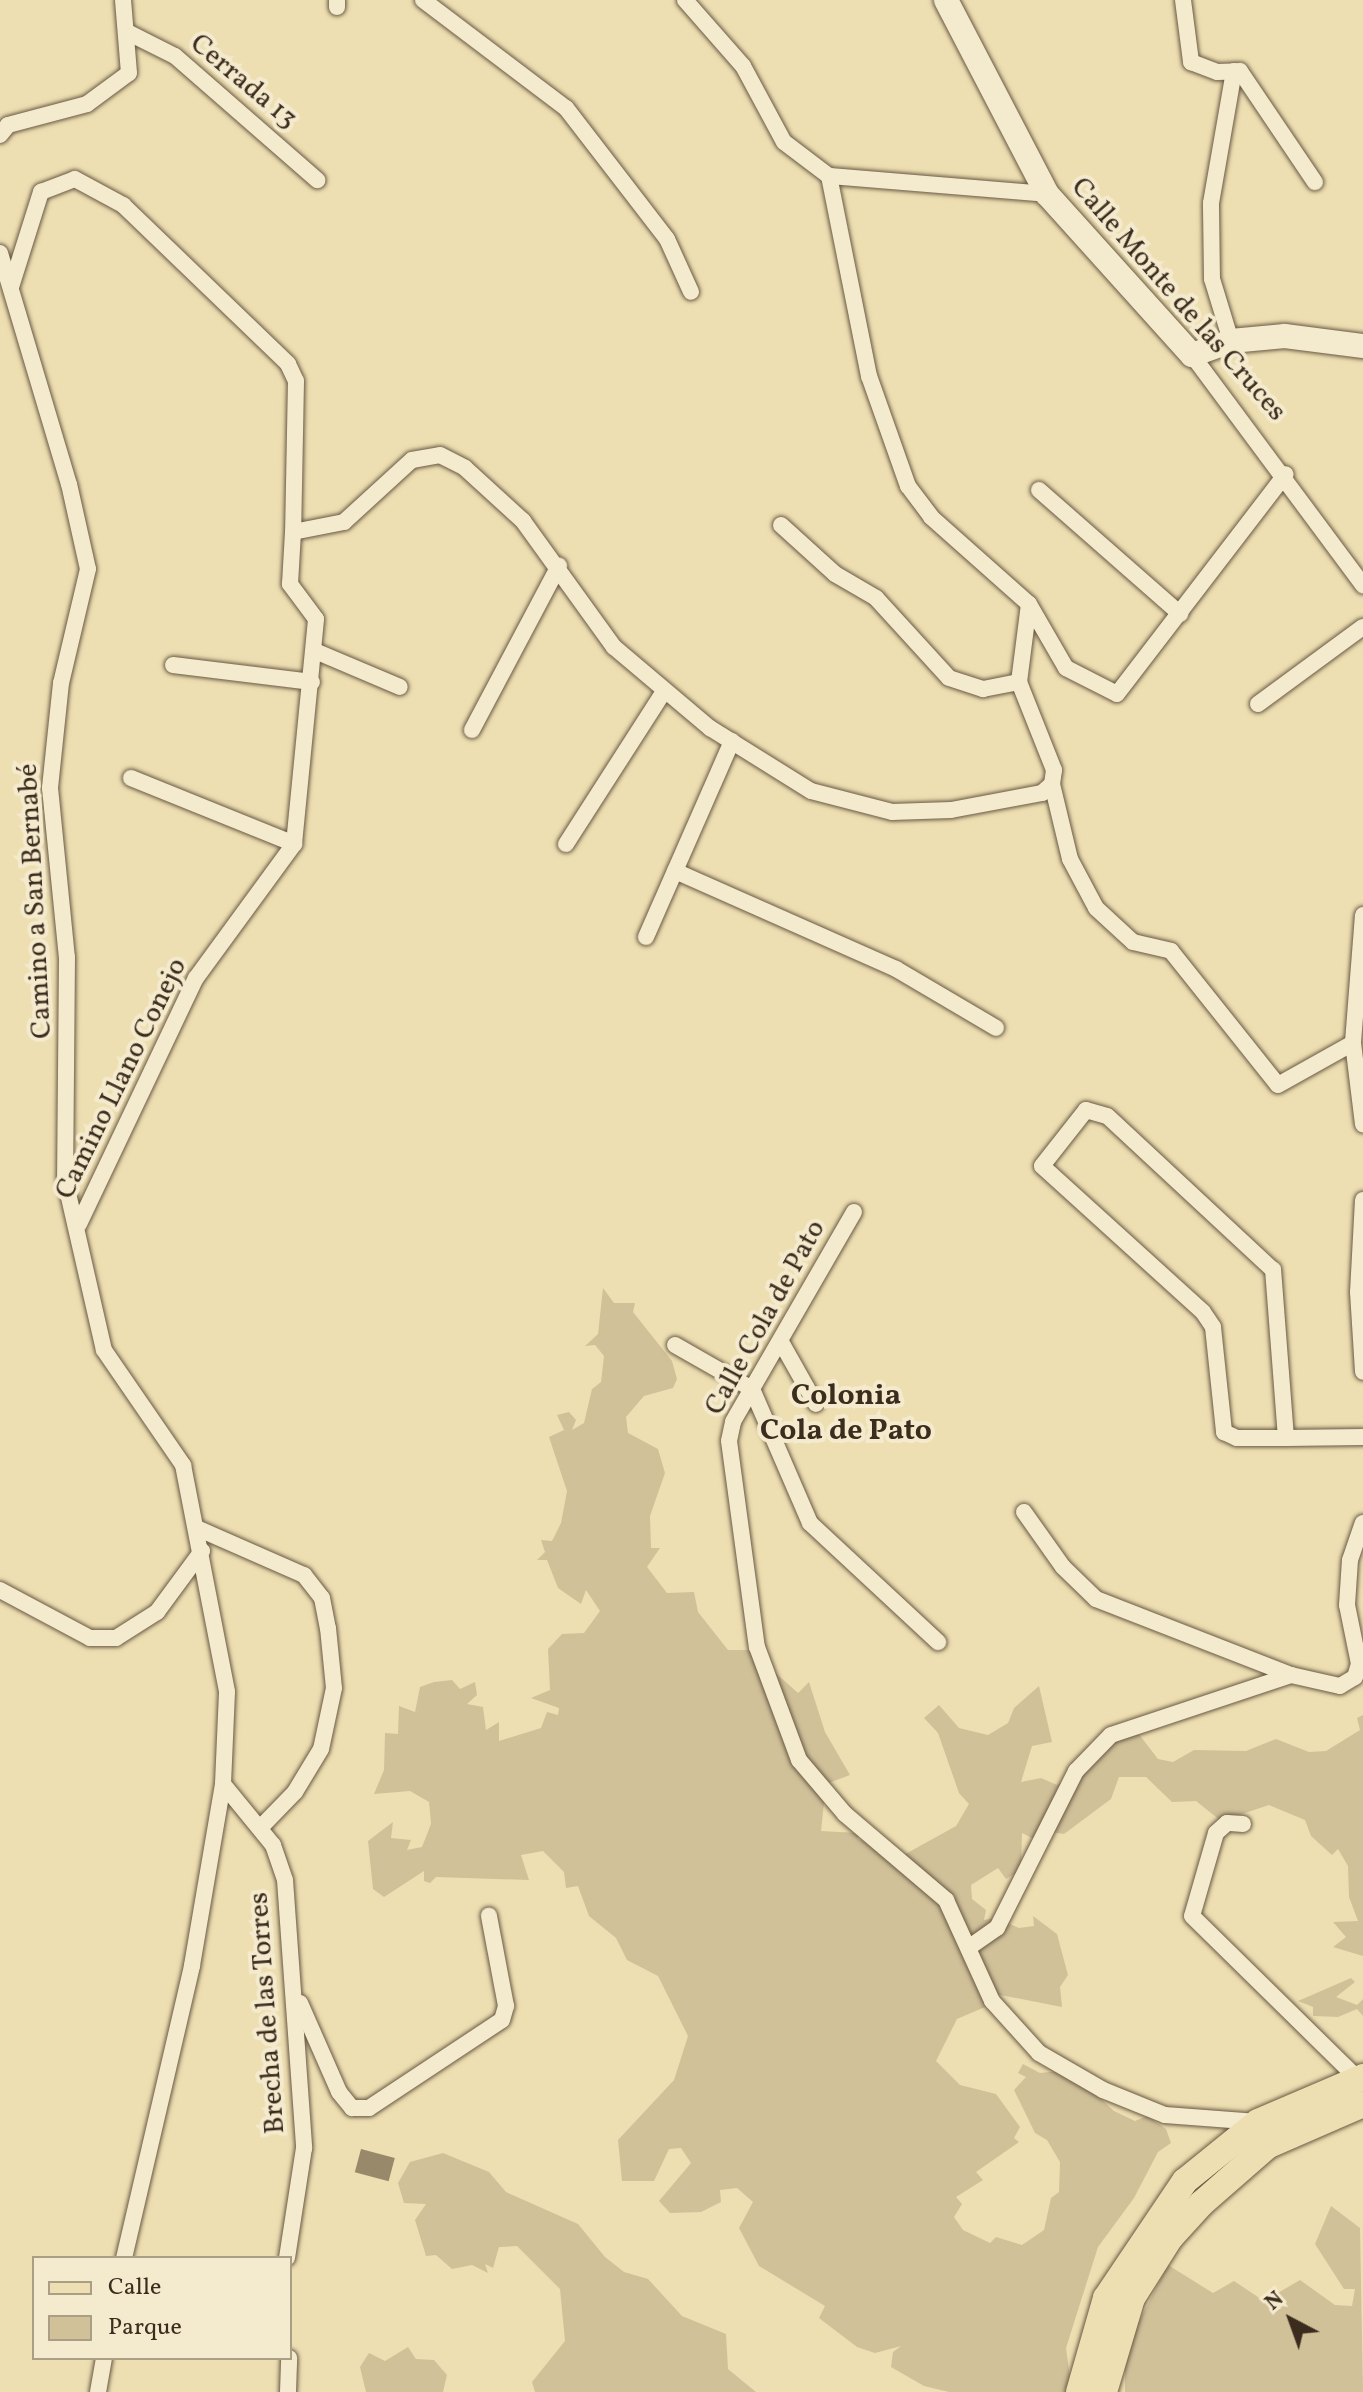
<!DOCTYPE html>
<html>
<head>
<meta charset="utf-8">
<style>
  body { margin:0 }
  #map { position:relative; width:1363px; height:2392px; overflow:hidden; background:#eedfb2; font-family:Vollkorn,serif }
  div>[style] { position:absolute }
  .green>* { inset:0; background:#d0c199 }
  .building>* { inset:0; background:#99896b; transform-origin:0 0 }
  .roads { filter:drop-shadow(0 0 2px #685943) drop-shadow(0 0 2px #685943) }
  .street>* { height:16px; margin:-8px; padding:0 8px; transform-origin:8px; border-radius:8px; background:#f4eacd }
  .secondary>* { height:24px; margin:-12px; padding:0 12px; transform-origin:12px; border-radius:12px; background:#f4eacd }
  .primary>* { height:26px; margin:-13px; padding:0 13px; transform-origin:13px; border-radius:13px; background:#eedfb2 }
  span { translate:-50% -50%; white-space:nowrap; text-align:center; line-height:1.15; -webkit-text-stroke:8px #f4eacd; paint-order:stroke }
  .street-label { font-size:28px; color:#3c2c1e }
  .neighbourhood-label { font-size:30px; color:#3c2c1e; font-weight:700 }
  .legend { position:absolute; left:32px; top:2256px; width:260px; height:104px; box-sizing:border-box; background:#f4eacd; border:2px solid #aa9e87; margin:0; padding:10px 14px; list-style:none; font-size:24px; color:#3c2c1e }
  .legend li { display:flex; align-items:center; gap:16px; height:40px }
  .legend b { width:40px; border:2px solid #aa9e87 }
  .north { position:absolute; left:1251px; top:2280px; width:80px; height:80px; -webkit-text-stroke:6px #f4eacd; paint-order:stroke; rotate:319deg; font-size:22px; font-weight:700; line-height:32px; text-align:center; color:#3c2c1e }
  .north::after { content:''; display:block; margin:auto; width:28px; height:36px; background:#3c2c1e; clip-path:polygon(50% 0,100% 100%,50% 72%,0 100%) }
</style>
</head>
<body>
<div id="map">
  <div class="green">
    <div style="clip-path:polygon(603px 1288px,614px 1303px,635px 1303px,633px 1312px,672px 1361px,677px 1379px,673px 1388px,644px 1396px,626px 1417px,628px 1433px,658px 1449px,665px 1473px,650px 1516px,651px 1548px,660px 1548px,647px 1567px,667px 1593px,694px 1592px,698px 1612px,728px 1650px,750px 1650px,798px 1693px,809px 1682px,825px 1732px,850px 1775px,826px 1784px,821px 1831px,858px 1833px,858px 1839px,900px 1857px,956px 1826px,969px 1804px,959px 1793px,938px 1733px,924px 1718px,939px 1705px,959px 1728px,988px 1735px,1008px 1723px,1014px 1708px,1039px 1686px,1052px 1742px,1032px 1746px,1021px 1782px,1041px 1778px,1057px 1785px,1095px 1763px,1114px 1740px,1138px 1733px,1158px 1759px,1173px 1762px,1194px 1750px,1246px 1751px,1276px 1739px,1309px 1752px,1326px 1751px,1360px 1730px,1357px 1718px,1363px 1715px,1363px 1956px,1333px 1947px,1346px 1937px,1333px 1922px,1358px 1921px,1349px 1897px,1348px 1866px,1338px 1849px,1332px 1855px,1311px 1836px,1305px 1820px,1269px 1805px,1221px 1821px,1196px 1801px,1172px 1802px,1146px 1777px,1119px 1777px,1111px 1799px,1064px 1834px,1051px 1832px,1048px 1846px,1022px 1833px,1021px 1870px,1006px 1879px,998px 1868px,971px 1885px,972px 1899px,986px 1910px,984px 1920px,995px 1918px,1019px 1928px,1034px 1926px,1033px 1916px,1057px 1934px,1068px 1975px,1060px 1987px,1062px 2007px,995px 1994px,992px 2004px,957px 2019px,936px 2061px,960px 2085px,996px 2094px,1020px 2127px,1014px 2138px,1019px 2142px,976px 2172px,983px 2180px,956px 2197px,962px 2204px,954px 2217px,963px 2230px,990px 2243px,996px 2237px,1022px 2245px,1044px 2230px,1051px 2198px,1059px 2192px,1060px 2162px,1047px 2140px,1035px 2133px,1014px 2090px,1026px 2077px,1018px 2073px,1023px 2064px,1040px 2073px,1070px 2070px,1114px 2111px,1135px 2121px,1147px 2116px,1166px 2129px,1171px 2143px,1158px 2152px,1134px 2198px,1098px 2247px,1066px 2348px,1072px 2392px,949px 2392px,924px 2386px,891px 2367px,893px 2352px,901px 2346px,875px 2353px,857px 2347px,819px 2318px,825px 2306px,759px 2266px,739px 2228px,753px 2202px,737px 2188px,720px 2190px,721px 2202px,701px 2212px,670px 2213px,659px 2201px,691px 2163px,681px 2148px,669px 2149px,654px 2181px,622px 2181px,618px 2140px,674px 2080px,688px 2036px,658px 1976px,627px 1960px,616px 1938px,589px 1916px,578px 1886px,566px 1888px,564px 1872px,543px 1851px,521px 1855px,529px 1880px,436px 1877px,430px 1883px,424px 1881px,424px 1871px,384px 1897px,373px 1889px,368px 1841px,393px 1822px,391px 1838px,411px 1840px,407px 1850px,422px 1847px,431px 1824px,429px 1802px,410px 1791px,374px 1794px,384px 1770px,385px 1733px,398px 1734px,399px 1706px,415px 1712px,420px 1687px,434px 1682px,452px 1680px,460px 1689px,475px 1682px,477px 1695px,467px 1704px,483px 1707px,486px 1730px,499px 1722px,499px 1741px,541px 1728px,547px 1712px,558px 1715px,559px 1708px,531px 1698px,550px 1690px,548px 1649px,562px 1634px,584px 1633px,600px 1611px,586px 1590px,581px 1604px,558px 1588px,547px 1560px,537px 1560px,545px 1552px,541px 1540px,552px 1541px,561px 1523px,567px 1491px,549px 1437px,564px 1430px,557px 1415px,569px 1412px,576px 1420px,572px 1430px,584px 1423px,592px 1389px,601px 1382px,604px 1356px,595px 1345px,585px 1346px,598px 1334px)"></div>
    <div style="clip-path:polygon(1351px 1978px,1355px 1982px,1336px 1997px,1357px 2005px,1363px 1999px,1363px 2016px,1357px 2009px,1338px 2017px,1313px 2016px,1313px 2007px,1298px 2001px)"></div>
    <div style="clip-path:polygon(443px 2153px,489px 2172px,506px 2192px,578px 2224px,605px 2257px,624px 2272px,648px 2279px,682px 2316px,726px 2334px,728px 2369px,756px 2392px,535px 2392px,532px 2382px,565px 2341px,560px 2289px,517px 2246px,499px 2247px,493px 2268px,485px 2264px,488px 2273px,472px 2265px,452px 2269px,436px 2255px,426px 2256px,415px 2220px,426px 2204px,404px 2203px,398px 2183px,410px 2162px)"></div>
    <div style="clip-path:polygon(1331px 2206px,1360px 2228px,1363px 2392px,1125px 2392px,1125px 2349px,1168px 2265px,1213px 2293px,1234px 2281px,1264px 2301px,1300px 2280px,1335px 2305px,1352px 2306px,1355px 2289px,1344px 2289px,1315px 2244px)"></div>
    <div style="clip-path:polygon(408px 2347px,416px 2359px,434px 2360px,447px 2375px,443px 2392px,366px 2392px,360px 2367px,369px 2353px,385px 2361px)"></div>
  </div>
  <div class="building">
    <div style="left:361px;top:2149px;width:35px;height:24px;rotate:15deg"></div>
  </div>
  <div class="roads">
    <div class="street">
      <div style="left:423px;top:0;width:179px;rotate:37.1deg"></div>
      <div style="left:566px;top:108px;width:165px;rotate:52.4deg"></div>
      <div style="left:667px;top:239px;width:58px;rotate:65.6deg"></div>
      <div style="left:685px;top:0;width:88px;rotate:48.7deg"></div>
      <div style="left:743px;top:66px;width:86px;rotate:61.7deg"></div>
      <div style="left:784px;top:142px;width:56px;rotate:37.1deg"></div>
      <div style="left:829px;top:176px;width:219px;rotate:4.7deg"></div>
      <div style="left:1183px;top:0;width:63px;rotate:82.6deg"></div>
      <div style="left:1191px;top:62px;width:28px;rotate:21deg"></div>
      <div style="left:1217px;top:72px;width:23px;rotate:-2deg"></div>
      <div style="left:1240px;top:71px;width:134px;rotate:56deg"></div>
      <div style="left:337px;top:7px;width:7px;rotate:-90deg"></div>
      <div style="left:129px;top:33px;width:51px;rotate:26.6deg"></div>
      <div style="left:175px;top:56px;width:189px;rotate:41.1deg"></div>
      <div style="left:0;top:135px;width:13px;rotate:-51deg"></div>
      <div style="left:8px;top:125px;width:82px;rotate:-14.9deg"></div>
      <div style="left:87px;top:104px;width:52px;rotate:-36.4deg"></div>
      <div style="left:129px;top:73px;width:73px;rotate:-94.7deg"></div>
      <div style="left:829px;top:176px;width:204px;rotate:78.7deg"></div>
      <div style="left:869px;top:376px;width:117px;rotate:70.5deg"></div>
      <div style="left:908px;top:486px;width:39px;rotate:53deg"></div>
      <div style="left:931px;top:517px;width:131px;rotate:41.6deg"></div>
      <div style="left:1029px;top:604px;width:74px;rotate:60deg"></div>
      <div style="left:1066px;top:668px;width:57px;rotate:27deg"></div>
      <div style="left:1117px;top:694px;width:277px;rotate:-52.5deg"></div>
      <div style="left:0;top:253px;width:241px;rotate:73.4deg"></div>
      <div style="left:69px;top:484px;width:87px;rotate:77.4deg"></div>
      <div style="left:88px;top:569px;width:117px;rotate:103.3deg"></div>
      <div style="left:61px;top:683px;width:106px;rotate:96deg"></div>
      <div style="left:50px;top:788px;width:170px;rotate:84.3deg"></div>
      <div style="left:67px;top:957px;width:223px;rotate:90.5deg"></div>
      <div style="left:65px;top:1180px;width:174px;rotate:77.1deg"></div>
      <div style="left:104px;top:1350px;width:140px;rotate:55.5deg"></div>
      <div style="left:183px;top:1465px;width:231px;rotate:79deg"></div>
      <div style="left:227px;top:1692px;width:92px;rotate:92.5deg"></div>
      <div style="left:223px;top:1784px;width:185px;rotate:99.7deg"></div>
      <div style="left:192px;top:1966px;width:300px;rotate:103.1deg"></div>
      <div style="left:11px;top:287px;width:100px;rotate:-72.5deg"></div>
      <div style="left:41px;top:192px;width:36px;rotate:-21deg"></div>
      <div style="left:75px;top:179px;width:55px;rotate:28.4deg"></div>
      <div style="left:123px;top:205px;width:229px;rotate:43.9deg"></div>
      <div style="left:288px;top:364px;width:19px;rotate:65deg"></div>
      <div style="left:296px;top:381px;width:151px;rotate:91.1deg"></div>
      <div style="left:1231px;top:341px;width:65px;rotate:-107deg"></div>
      <div style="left:1212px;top:279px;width:76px;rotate:-90.8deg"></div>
      <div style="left:1211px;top:203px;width:134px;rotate:-80.1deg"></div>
      <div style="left:1192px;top:355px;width:287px;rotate:53.4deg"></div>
      <div style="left:1039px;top:490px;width:188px;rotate:41.3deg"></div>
      <div style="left:781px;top:525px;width:73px;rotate:42.2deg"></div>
      <div style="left:835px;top:574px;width:48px;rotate:30.3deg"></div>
      <div style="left:876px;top:598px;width:108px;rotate:47.6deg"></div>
      <div style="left:949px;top:678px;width:36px;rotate:18deg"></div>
      <div style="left:983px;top:689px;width:37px;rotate:-11deg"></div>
      <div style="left:1029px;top:604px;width:79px;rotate:97.3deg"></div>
      <div style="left:1019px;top:682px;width:95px;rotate:68.3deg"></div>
      <div style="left:1054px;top:770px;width:14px;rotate:98deg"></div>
      <div style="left:315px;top:651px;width:92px;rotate:23deg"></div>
      <div style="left:173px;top:665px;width:140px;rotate:7deg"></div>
      <div style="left:1258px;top:704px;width:130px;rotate:-36.3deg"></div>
      <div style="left:472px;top:730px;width:186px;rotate:-62.1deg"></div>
      <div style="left:131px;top:778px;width:176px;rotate:22deg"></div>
      <div style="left:566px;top:844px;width:179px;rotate:-57.3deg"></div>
      <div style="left:675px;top:871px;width:242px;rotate:23.9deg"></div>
      <div style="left:896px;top:969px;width:116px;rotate:30.5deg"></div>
      <div style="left:1363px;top:915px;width:128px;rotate:94.5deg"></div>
      <div style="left:1353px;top:1043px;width:82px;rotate:83deg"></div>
      <div style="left:646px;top:937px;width:214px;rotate:-66.3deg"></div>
      <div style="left:1363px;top:1200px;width:92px;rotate:93.1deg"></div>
      <div style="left:1358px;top:1292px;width:80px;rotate:86.4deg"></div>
      <div style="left:854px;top:1212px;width:242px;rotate:120deg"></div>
      <div style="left:733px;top:1422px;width:19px;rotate:102deg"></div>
      <div style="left:729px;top:1441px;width:208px;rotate:82.3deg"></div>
      <div style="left:757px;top:1647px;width:121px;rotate:69.6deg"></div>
      <div style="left:799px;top:1760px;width:71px;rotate:49.6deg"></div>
      <div style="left:845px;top:1814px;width:133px;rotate:40.4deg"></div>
      <div style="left:946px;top:1900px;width:111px;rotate:65.5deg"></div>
      <div style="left:992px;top:2001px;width:70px;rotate:47.9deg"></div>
      <div style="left:1039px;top:2053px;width:74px;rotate:30deg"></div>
      <div style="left:1103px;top:2090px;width:67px;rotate:22deg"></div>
      <div style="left:1165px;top:2115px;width:93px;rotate:4.3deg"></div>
      <div style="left:79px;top:1224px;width:272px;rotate:-64.6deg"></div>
      <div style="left:196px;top:978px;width:166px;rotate:-53.8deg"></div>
      <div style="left:294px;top:844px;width:226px;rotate:-84.4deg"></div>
      <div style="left:316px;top:619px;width:44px;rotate:-126.6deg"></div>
      <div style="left:290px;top:584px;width:52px;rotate:-86.7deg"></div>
      <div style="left:293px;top:532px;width:52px;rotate:-11.1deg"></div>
      <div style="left:344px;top:522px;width:92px;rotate:-42.4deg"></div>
      <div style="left:412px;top:460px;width:28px;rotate:-10deg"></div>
      <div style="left:440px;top:455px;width:28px;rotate:27deg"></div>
      <div style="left:465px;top:468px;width:79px;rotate:42.4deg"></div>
      <div style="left:523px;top:521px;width:155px;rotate:54.2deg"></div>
      <div style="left:614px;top:647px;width:126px;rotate:40.2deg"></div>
      <div style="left:710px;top:728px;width:119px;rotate:32deg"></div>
      <div style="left:811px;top:791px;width:84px;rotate:14.5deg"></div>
      <div style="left:892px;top:812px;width:59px;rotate:-1.9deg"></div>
      <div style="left:951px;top:810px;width:93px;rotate:-10.6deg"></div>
      <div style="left:1042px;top:793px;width:13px;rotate:-42deg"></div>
      <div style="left:1052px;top:784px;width:77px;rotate:76.5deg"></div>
      <div style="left:1070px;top:859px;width:55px;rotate:62deg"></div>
      <div style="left:1096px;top:908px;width:50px;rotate:42.6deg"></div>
      <div style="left:1133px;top:942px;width:39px;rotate:13deg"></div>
      <div style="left:1171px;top:951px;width:171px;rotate:51.4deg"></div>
      <div style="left:1278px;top:1085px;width:86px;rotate:-29.2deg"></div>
      <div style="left:781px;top:1342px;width:71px;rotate:60.6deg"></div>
      <div style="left:675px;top:1345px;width:89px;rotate:29.7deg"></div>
      <div style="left:752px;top:1389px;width:146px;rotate:66.6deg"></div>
      <div style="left:810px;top:1523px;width:175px;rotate:42.9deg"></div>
      <div style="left:1286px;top:1438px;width:169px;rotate:-94.4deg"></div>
      <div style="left:1273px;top:1270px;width:226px;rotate:-137.1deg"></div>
      <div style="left:1107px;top:1116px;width:22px;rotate:-164deg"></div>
      <div style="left:1086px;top:1110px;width:71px;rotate:128.2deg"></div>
      <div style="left:1042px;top:1166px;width:217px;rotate:42.2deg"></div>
      <div style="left:1203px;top:1312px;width:18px;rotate:56deg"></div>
      <div style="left:1213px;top:1327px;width:106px;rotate:84deg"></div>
      <div style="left:1224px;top:1432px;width:14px;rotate:25deg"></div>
      <div style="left:1237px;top:1438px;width:49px"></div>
      <div style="left:1286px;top:1438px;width:77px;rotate:-0.7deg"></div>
      <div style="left:1024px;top:1512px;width:67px;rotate:54.7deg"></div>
      <div style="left:1063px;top:1567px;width:46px;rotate:44.1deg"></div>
      <div style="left:1096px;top:1599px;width:209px;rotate:21.3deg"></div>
      <div style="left:1291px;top:1675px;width:50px;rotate:12.7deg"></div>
      <div style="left:1340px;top:1686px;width:17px;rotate:-31deg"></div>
      <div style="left:1355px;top:1677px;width:14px;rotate:-73deg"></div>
      <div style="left:1359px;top:1664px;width:60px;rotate:-101.5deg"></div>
      <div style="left:1347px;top:1605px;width:45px;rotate:-86.2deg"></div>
      <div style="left:1350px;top:1560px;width:39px;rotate:-71deg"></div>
      <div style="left:199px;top:1529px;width:115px;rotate:23.7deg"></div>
      <div style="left:304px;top:1575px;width:29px;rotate:52deg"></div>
      <div style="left:322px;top:1598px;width:31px;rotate:79deg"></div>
      <div style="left:328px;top:1628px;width:60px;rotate:84.3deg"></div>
      <div style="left:334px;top:1688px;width:62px;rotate:102deg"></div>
      <div style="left:321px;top:1749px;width:50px;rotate:121.2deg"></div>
      <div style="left:295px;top:1792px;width:50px;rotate:134.2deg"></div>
      <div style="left:0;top:1590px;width:102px;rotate:28.1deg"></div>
      <div style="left:90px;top:1638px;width:26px"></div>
      <div style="left:116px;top:1638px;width:49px;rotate:-32.4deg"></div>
      <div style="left:157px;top:1612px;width:76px;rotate:-53.6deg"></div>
      <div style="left:223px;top:1784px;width:79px;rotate:50.7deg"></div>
      <div style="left:273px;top:1845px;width:37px;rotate:71deg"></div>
      <div style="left:285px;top:1880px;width:269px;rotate:85.9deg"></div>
      <div style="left:304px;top:2148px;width:111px;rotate:98.8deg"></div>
      <div style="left:1243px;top:1824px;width:16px;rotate:-176deg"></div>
      <div style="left:1227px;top:1823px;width:15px;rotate:138deg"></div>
      <div style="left:1216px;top:1833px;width:86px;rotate:106.1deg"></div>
      <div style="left:1192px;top:1916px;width:233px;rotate:44.5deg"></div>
      <div style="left:971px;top:1946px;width:32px;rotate:-35deg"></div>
      <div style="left:997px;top:1928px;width:176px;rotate:-63.3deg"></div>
      <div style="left:1076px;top:1771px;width:50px;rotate:-45.8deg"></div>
      <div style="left:1111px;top:1735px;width:190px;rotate:-18.4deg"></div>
      <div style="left:300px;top:2003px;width:97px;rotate:66.3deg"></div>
      <div style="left:339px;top:2092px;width:21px;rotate:51deg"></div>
      <div style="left:352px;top:2108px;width:17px"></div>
      <div style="left:369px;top:2108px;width:159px;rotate:-33.5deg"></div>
      <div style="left:502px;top:2020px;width:15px;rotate:-74deg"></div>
      <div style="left:506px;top:2006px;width:92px;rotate:-100.7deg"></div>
      <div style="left:98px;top:2392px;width:35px;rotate:-80deg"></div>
      <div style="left:288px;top:2392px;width:34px;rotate:-88deg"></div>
    </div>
    <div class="secondary">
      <div style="left:946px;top:0;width:219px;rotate:62.5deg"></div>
      <div style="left:1047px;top:194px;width:217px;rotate:48deg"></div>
      <div style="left:1192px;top:355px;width:41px;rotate:-19.7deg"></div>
      <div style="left:1231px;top:341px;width:54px;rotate:-5.3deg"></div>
      <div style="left:1285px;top:336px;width:79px;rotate:7.3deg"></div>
    </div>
    <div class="primary">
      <div style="left:1079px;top:2392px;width:98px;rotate:-74deg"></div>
      <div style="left:1106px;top:2298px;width:141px;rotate:-56deg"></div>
      <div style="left:1185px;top:2181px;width:94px;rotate:-38.9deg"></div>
      <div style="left:1258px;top:2122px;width:114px;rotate:-23.2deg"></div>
      <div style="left:1104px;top:2392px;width:98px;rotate:-73.4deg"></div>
      <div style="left:1132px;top:2298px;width:71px;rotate:-57.7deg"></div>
      <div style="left:1170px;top:2238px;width:47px;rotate:-47.6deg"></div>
      <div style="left:1202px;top:2203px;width:86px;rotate:-41.2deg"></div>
      <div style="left:1267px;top:2146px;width:105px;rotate:-23.6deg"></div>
    </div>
  </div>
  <div class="street-label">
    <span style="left:243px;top:82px;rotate:40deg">Cerrada 13</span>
    <span style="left:1178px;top:300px;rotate:49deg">Calle Monte de las Cruces</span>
    <span style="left:36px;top:901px;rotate:-93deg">Camino a San Bernabé</span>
    <span style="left:122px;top:1079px;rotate:-64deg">Camino Llano Conejo</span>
    <span style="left:766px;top:1318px;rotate:-61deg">Calle Cola de Pato</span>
    <span style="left:268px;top:2013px;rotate:-94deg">Brecha de las Torres</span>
  </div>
  <div class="neighbourhood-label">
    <span style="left:846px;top:1413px">Colonia<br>Cola de Pato</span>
  </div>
  <ul class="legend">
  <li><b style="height:10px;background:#eedfb2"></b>Calle</li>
  <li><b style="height:22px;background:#d0c199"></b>Parque</li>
  </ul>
  <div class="north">N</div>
</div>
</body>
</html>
